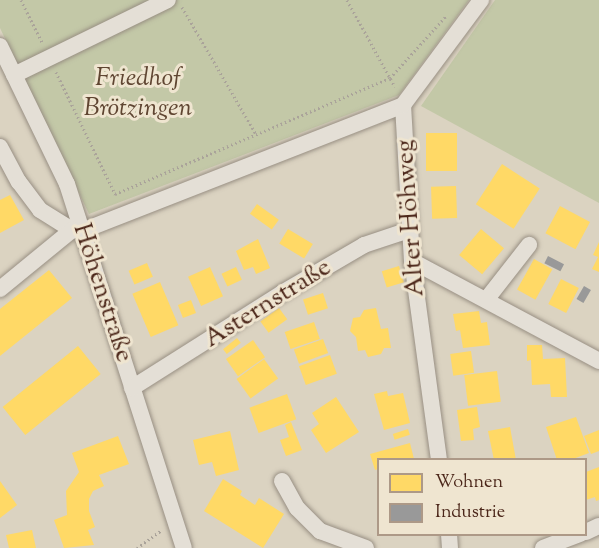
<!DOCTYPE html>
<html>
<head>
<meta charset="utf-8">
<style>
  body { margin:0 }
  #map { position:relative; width:599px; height:548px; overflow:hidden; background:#dbd3c1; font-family:"Sorts Mill Goudy",serif }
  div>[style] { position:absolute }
  .green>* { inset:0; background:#c3c8a7 }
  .homes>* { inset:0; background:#ffd966; transform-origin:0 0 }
  .industry>* { inset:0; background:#999; transform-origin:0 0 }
  .path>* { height:3px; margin-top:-1.5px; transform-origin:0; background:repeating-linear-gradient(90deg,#aaa39a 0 1.5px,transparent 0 4.5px) }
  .roads { filter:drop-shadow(0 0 2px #988f83) drop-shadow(0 0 2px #988f83) }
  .minor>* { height:16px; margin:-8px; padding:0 8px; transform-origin:8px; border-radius:8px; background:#e4dfd6 }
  span { translate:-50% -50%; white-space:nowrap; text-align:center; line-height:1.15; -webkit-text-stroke:6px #efe5d0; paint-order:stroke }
  .park-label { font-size:26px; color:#5f4531; font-style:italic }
  .street-label { font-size:26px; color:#4b2619 }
  .legend { position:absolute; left:377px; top:458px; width:210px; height:78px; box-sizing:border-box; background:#efe5d0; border:2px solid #ad9987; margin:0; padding:8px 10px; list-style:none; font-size:18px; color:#4b2619 }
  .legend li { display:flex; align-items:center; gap:12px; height:30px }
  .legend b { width:30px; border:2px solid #ad9987 }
</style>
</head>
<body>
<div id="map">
  <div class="green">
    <div style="clip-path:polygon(0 0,469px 0,399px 95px,89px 214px,0 28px)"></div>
    <div style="clip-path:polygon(495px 0,599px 0,599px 203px,421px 106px)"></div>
  </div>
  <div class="homes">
    <div style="left:426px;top:133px;width:31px;height:38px"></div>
    <div style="left:502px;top:164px;width:45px;height:48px;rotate:33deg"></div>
    <div style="left:456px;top:186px;width:32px;height:25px;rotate:88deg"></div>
    <div style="clip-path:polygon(10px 195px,24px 220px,0 233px,0 200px)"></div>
    <div style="left:257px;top:204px;width:27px;height:12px;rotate:36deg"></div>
    <div style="left:560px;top:206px;width:34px;height:31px;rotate:28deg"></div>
    <div style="left:288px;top:229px;width:29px;height:17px;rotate:31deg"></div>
    <div style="left:481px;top:229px;width:30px;height:34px;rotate:40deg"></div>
    <div style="clip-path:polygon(258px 239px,270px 268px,256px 274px,253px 267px,244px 270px,236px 251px)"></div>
    <div style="clip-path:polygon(599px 242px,599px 272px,592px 269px,598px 257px,593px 255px)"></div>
    <div style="left:534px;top:259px;width:21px;height:35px;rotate:29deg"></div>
    <div style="left:147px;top:263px;width:15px;height:20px;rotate:67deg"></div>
    <div style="left:399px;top:266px;width:17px;height:18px;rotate:73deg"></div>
    <div style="left:210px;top:267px;width:32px;height:24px;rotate:66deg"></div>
    <div style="left:236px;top:267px;width:14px;height:16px;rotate:65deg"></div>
    <div style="clip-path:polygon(49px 270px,72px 298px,0 356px,0 309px)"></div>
    <div style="left:561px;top:279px;width:20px;height:28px;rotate:27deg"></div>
    <div style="left:160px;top:282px;width:47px;height:30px;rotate:67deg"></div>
    <div style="left:323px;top:293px;width:16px;height:21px;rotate:72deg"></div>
    <div style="left:191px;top:300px;width:14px;height:14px;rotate:69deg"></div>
    <div style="left:279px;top:308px;width:14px;height:23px;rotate:54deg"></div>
    <div style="clip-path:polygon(376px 308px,381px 329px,388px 328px,391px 348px,384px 348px,381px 354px,368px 357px,365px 350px,358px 351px,356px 337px,350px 331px,353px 318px,360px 317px,364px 310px)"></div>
    <div style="clip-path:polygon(479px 311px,481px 323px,487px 322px,490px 345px,463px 348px,460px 330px,456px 331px,453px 314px)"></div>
    <div style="left:314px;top:322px;width:18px;height:31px;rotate:71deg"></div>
    <div style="left:237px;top:338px;width:6px;height:18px;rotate:51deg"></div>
    <div style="left:323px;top:339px;width:15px;height:31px;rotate:70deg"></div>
    <div style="left:253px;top:340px;width:21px;height:33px;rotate:55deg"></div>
    <div style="clip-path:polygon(527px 345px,542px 345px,543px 359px,565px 358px,567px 397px,551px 397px,550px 384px,532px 385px,531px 360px,527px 361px)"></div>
    <div style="left:78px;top:346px;width:36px;height:97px;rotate:51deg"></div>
    <div style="left:471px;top:351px;width:22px;height:21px;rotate:82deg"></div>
    <div style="left:330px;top:355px;width:20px;height:33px;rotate:70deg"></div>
    <div style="left:264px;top:359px;width:24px;height:34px;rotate:54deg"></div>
    <div style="left:497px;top:371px;width:31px;height:33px;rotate:83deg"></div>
    <div style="clip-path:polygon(387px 391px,388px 396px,403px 393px,410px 423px,384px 430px,374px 394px)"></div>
    <div style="left:287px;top:394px;width:27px;height:40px;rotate:70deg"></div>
    <div style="clip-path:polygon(336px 397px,359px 432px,326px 453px,311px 430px,319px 424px,312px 413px)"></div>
    <div style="clip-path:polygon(477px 407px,480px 427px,473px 429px,474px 440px,461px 441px,457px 410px)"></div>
    <div style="clip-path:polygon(576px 417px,589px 453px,570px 460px,557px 460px,546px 427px)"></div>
    <div style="clip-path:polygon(291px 422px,302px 450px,286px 456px,280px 440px,289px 437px,285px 425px)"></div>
    <div style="clip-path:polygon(510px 427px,516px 460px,494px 460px,488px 431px)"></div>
    <div style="left:408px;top:429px;width:6px;height:16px;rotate:72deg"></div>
    <div style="clip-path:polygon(599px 430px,599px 451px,591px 454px,584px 436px)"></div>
    <div style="clip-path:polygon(230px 431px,239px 470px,216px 476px,212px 462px,199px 465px,193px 440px)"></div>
    <div style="clip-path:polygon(118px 436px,129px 464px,99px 475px,104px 486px,93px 491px,89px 499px,89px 511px,95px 527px,88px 530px,94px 545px,64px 548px,54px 520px,67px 515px,66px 491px,79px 472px,72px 453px)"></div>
    <div style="clip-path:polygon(410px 443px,414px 459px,378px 460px,378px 469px,375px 470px,370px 454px)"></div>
    <div style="clip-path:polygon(599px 467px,599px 500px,596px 501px,595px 497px,586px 500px,586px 472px)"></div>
    <div style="clip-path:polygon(223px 479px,242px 491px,240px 495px,255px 505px,259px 498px,284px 514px,263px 548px,204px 511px)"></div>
    <div style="clip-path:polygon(0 481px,17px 505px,0 518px)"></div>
    <div style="clip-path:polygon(32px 530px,36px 548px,9px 548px,6px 535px)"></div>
  </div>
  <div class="industry">
    <div style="left:548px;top:256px;width:18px;height:8px;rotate:27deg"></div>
    <div style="left:584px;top:286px;width:8px;height:15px;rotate:30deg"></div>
  </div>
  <div class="path">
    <div style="left:21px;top:0;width:49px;rotate:63.4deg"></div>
    <div style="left:347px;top:0;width:99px;rotate:61.1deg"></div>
    <div style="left:182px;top:7px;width:147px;rotate:59.8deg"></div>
    <div style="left:56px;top:72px;width:136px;rotate:64.2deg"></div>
    <div style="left:115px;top:194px;width:298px;rotate:-22.9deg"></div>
    <div style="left:390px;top:78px;width:85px;rotate:-47.9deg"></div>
    <div style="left:137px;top:548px;width:31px;rotate:-36deg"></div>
  </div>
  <div class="roads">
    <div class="minor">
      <div style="left:0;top:46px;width:153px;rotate:64.1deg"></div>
      <div style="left:67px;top:184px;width:382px;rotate:72.2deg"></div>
      <div style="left:14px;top:75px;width:171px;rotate:-26deg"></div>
      <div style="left:0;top:147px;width:40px;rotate:62deg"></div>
      <div style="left:19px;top:182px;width:35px;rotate:53deg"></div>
      <div style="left:40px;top:210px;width:38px;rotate:32deg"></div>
      <div style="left:72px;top:230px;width:10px;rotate:6deg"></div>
      <div style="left:82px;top:231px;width:345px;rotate:-21.4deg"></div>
      <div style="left:412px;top:261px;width:212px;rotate:28.1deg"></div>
      <div style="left:0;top:289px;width:93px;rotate:-39.3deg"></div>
      <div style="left:486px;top:300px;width:70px;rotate:-52deg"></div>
      <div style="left:132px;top:388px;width:178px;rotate:-32.3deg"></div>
      <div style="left:282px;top:293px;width:95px;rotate:-30.3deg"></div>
      <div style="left:364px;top:245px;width:47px;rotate:-18.4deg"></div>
      <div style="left:439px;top:460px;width:201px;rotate:-97.7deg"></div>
      <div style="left:412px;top:261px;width:156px;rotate:-93.3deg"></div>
      <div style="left:403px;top:105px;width:131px;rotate:-53.4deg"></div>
      <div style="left:282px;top:481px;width:31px;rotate:61deg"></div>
      <div style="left:297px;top:508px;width:33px;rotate:45deg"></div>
      <div style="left:320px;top:531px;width:49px;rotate:20.3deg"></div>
      <div style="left:586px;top:532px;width:14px;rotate:-25deg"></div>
      <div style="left:449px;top:534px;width:14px;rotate:86deg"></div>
      <div style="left:543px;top:548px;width:40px;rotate:-21deg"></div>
    </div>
  </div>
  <div class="park-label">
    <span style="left:138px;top:94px">Friedhof<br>Brötzingen</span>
  </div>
  <div class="street-label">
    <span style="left:411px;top:218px;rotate:-94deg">Alter Höhweg</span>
    <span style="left:102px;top:293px;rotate:72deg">Höhenstraße</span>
    <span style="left:268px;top:304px;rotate:-32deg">Asternstraße</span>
  </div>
  <ul class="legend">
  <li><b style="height:16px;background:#ffd966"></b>Wohnen</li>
  <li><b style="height:16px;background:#999"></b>Industrie</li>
  </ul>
</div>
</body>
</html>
